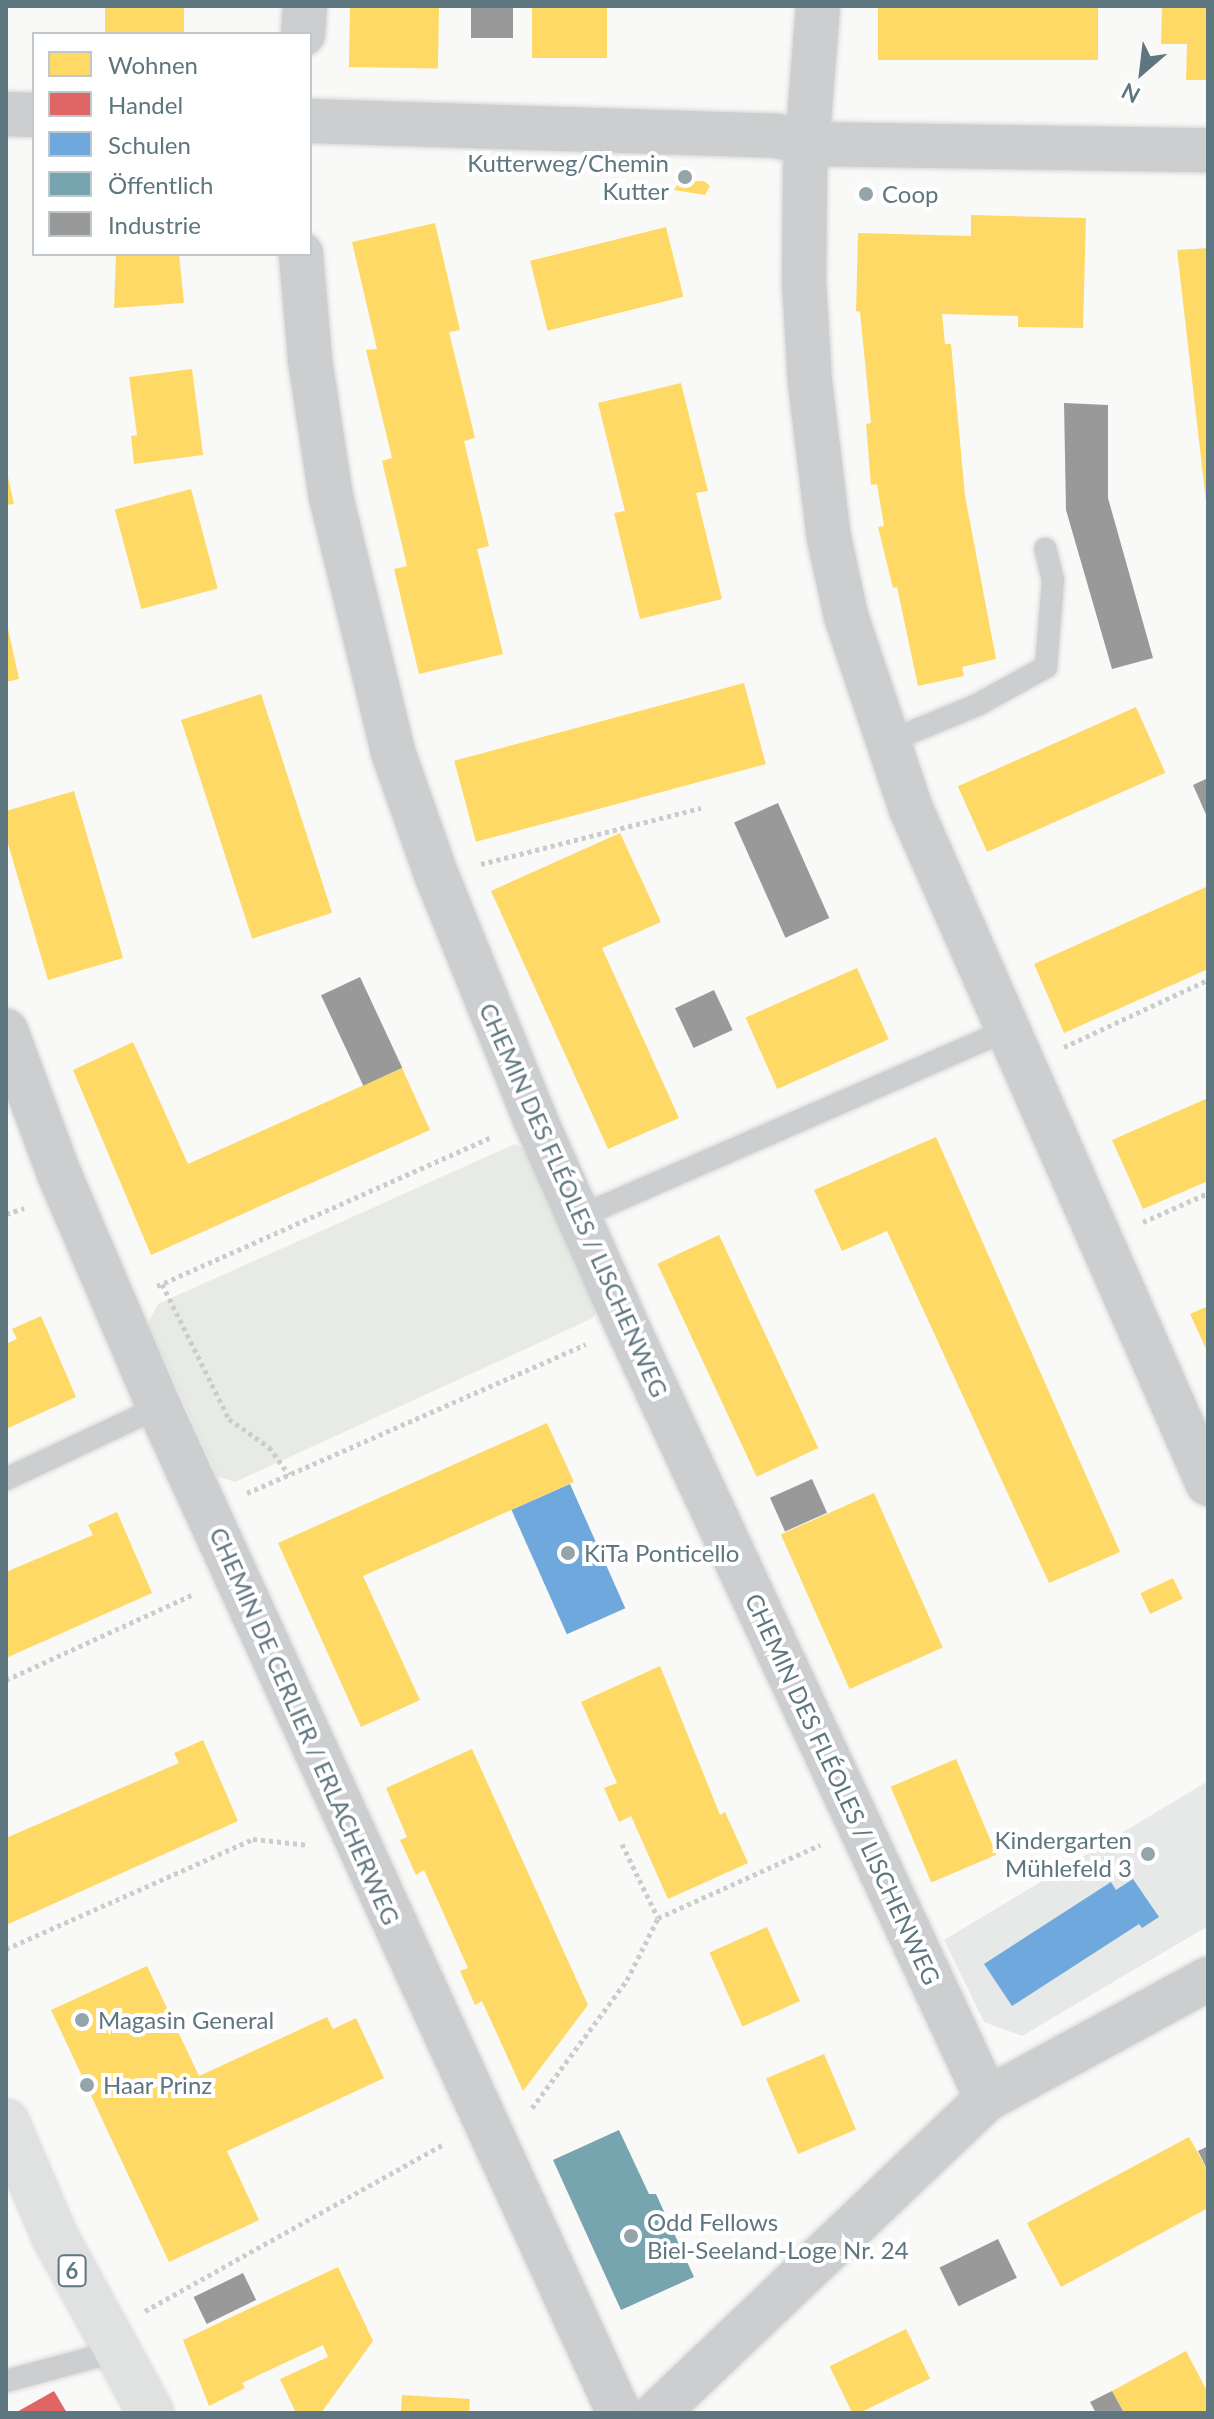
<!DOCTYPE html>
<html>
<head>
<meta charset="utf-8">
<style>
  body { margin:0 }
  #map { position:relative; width:1214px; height:2419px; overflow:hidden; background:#f9f9f8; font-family:Lato,sans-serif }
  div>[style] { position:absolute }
  .built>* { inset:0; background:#e7e9e8 }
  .green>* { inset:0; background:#e8ebe5 }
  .homes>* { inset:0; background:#ffd966; transform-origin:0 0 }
  .shops>* { inset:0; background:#e06666 }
  .schools>* { inset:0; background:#6fa8dc; transform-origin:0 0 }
  .public>* { inset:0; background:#76a5af }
  .industry>* { inset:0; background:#999; transform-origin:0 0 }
  .path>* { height:5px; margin-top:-2.5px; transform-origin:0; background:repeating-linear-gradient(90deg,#cbcdcd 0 4px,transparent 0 8px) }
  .roads { filter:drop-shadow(0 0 2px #d6d7d7) drop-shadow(0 0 2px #d6d7d7) }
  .service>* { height:22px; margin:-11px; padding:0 11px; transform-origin:11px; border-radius:11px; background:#cdcecf }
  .minor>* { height:44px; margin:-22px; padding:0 22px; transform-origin:22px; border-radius:22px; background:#cdcecf }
  .primary>* { height:44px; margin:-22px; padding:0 22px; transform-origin:22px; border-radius:22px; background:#e0e2e2 }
  .dots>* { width:22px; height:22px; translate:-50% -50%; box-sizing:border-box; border:4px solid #fff; border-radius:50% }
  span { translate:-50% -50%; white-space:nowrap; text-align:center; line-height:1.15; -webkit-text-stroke:8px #fff; paint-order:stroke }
  .shield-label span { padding:2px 6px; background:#fff; border:2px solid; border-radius:6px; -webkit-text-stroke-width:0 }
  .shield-label { font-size:22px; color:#5e767f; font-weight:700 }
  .poi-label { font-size:24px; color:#5e767f }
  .right { translate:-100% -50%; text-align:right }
  .left { translate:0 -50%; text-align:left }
  .street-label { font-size:24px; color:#5e767f }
  .frame { position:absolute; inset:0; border:8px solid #5e767f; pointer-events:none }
  .legend { position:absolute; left:32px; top:32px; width:280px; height:224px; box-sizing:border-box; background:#fff; border:2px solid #bfc8cc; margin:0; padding:10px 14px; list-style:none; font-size:24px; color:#5e767f }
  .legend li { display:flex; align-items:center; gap:16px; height:40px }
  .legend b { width:40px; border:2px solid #bfc8cc }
  .north { position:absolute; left:1102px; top:32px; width:80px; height:80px; -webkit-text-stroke:6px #fff; paint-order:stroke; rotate:208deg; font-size:22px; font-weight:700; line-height:32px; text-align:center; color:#5e767f }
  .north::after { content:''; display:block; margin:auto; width:28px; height:36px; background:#5e767f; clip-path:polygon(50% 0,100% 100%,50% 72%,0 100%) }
</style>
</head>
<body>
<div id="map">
  <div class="built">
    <div style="clip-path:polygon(1208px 1781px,1208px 1926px,1022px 2036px,984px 2022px,944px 1940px)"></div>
  </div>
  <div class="green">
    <div style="clip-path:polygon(515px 1144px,534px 1155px,601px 1305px,593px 1318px,235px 1482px,217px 1476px,148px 1323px,158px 1304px)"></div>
  </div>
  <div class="homes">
    <div style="left:105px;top:6px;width:79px;height:28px"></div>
    <div style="left:350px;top:6px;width:89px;height:61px;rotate:1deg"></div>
    <div style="left:532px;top:6px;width:75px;height:52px"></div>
    <div style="left:878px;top:6px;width:220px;height:54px"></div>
    <div style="clip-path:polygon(1162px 6px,1208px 6px,1208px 80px,1186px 80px,1187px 44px,1161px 44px)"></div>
    <div style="clip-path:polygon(704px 181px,710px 186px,705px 195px,674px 190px,679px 182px)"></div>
    <div style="clip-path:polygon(971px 215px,1086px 218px,1083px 328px,1018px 327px,1018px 316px,942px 314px,945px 344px,951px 344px,965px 496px,996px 659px,962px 667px,964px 676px,918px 686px,897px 587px,893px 588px,878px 527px,884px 526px,877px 484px,871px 485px,866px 424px,871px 423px,860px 312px,856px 311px,858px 233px,971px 236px)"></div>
    <div style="clip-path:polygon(435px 223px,460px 330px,449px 332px,475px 438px,464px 441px,489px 546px,477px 549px,503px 654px,419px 674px,394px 569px,407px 566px,382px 461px,392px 458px,366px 350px,377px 349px,352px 242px)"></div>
    <div style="left:666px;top:227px;width:72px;height:140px;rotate:76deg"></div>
    <div style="clip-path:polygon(1208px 248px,1208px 501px,1206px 501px,1177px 250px)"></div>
    <div style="clip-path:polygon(116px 254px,179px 254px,184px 303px,114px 308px)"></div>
    <div style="clip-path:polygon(192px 369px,203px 455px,134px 464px,131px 436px,137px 435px,129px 377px)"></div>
    <div style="clip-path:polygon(681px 383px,708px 491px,696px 493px,722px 599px,640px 619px,614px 513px,625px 511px,598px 403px)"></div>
    <div style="clip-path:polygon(6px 468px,14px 504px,6px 505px)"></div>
    <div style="left:191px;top:489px;width:103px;height:79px;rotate:75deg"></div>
    <div style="clip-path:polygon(7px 624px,19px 679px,6px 682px,6px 625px)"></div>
    <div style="left:744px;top:683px;width:84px;height:300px;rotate:75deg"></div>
    <div style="left:261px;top:694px;width:230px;height:84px;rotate:72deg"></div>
    <div style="left:1136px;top:707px;width:72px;height:195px;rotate:66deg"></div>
    <div style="clip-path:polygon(74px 791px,123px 958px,48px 980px,6px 837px,6px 811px)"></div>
    <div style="clip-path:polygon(620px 833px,661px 922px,602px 948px,679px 1118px,608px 1149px,491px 891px)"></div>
    <div style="clip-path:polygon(1208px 886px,1208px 969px,1064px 1033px,1034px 964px)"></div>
    <div style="left:857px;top:968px;width:78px;height:122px;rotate:66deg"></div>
    <div style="clip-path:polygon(133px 1042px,188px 1164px,402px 1068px,430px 1130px,151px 1255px,73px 1070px)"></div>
    <div style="clip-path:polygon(1208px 1098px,1208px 1181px,1143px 1209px,1112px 1140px)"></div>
    <div style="clip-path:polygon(936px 1137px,1120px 1552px,1049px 1583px,887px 1231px,842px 1251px,814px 1190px)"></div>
    <div style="left:719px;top:1235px;width:235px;height:68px;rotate:65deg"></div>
    <div style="clip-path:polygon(1208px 1306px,1208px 1353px,1190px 1314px)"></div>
    <div style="clip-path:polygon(41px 1316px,76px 1397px,6px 1429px,6px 1344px,17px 1339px,12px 1329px)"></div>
    <div style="clip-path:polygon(547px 1423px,574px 1482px,363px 1576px,420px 1700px,361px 1727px,278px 1543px)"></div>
    <div style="left:874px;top:1493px;width:169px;height:102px;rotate:66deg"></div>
    <div style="clip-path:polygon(117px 1512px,152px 1593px,6px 1658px,6px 1572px,93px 1535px,88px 1525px)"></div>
    <div style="left:1173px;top:1578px;width:23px;height:36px;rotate:65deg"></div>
    <div style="clip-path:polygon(660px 1666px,720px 1815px,725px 1812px,748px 1863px,668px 1899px,631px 1816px,619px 1822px,604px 1788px,617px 1783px,581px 1702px)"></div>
    <div style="clip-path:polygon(203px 1740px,238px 1821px,6px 1925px,6px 1838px,179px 1763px,174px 1753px)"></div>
    <div style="clip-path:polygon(472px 1749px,588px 2005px,523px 2091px,482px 2001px,475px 2005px,460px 1971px,468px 1968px,424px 1870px,416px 1875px,400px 1840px,407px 1837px,386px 1788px)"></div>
    <div style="left:956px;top:1759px;width:104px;height:71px;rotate:67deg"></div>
    <div style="left:767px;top:1927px;width:81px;height:63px;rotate:66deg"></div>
    <div style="clip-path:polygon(147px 1966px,199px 2076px,327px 2017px,333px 2029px,356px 2018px,384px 2078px,227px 2151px,259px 2220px,169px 2262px,51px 2010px)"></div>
    <div style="left:824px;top:2054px;width:82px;height:63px;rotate:67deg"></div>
    <div style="clip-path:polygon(1189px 2137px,1208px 2171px,1208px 2208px,1061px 2287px,1027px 2223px)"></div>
    <div style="clip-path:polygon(338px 2267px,373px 2341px,321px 2413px,296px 2413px,280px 2379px,328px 2357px,323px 2345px,242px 2383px,245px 2388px,209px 2406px,183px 2340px)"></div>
    <div style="left:906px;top:2329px;width:55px;height:85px;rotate:64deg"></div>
    <div style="clip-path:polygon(1186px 2351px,1208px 2393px,1208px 2413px,1124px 2413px,1112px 2391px)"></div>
    <div style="clip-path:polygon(402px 2395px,470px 2399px,469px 2413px,401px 2413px)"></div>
  </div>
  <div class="shops">
    <div style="clip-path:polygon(54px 2391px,67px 2413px,15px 2413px)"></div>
  </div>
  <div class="schools">
    <div style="left:570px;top:1484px;width:136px;height:64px;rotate:66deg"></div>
    <div style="clip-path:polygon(1133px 1879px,1159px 1917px,1142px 1928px,1139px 1924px,1012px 2006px,984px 1964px,1111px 1882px,1116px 1890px)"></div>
  </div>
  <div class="public">
    <div style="clip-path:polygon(619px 2130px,649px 2194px,656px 2194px,694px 2277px,621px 2310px,553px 2160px)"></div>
  </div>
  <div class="industry">
    <div style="left:471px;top:6px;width:42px;height:32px"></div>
    <div style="clip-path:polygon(1064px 403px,1108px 405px,1108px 498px,1153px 658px,1112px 669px,1066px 510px)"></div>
    <div style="clip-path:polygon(1208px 778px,1208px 819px,1193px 785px)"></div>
    <div style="left:778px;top:803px;width:126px;height:48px;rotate:66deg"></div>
    <div style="left:360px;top:977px;width:100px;height:43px;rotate:65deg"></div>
    <div style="left:714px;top:990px;width:44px;height:43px;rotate:65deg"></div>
    <div style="left:812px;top:1479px;width:37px;height:46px;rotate:66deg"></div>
    <div style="clip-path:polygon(1208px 2146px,1208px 2171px,1198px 2151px)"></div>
    <div style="left:998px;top:2239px;width:43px;height:65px;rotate:64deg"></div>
    <div style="left:243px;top:2273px;width:30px;height:55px;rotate:64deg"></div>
    <div style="clip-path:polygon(1112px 2391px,1124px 2413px,1096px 2413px,1090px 2402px)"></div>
  </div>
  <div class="path">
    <div style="left:481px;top:864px;width:227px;rotate:-14.3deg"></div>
    <div style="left:1064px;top:1047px;width:159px;rotate:-25deg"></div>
    <div style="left:6px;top:1214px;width:19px;rotate:-18deg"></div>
    <div style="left:1143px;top:1222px;width:71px;rotate:-24deg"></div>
    <div style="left:162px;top:1284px;width:151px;rotate:63.6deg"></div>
    <div style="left:229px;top:1419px;width:49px;rotate:35deg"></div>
    <div style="left:269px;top:1447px;width:34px;rotate:54deg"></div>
    <div style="left:157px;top:1286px;width:366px;rotate:-24deg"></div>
    <div style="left:247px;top:1493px;width:370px;rotate:-23.7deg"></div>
    <div style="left:6px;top:1680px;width:207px;rotate:-24.6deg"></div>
    <div style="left:622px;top:1844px;width:82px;rotate:64.1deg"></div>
    <div style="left:6px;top:1949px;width:270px;rotate:-24deg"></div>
    <div style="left:253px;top:1839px;width:56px;rotate:6.1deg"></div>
    <div style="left:532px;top:2108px;width:159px;rotate:-53.4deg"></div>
    <div style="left:627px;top:1980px;width:69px;rotate:-63.4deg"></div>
    <div style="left:658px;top:1918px;width:178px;rotate:-24.3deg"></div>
    <div style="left:145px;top:2311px;width:342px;rotate:-29.2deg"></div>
  </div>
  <div class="roads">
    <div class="service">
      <div style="left:885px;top:743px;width:100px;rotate:-22.4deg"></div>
      <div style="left:977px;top:705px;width:79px;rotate:-28.8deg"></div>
      <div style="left:1046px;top:667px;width:87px;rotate:-85.4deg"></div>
      <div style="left:1053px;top:580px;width:32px;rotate:-104deg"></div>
      <div style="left:579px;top:1217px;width:468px;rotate:-23.6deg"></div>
      <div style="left:6px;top:1479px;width:169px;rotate:-25.2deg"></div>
      <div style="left:6px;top:2381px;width:112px;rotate:-15deg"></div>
    </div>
    <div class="minor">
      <div style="left:818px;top:6px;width:166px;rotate:94.5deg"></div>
      <div style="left:805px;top:171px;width:111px;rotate:90.5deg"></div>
      <div style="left:804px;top:282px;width:100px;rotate:86.6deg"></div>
      <div style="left:810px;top:382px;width:157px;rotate:83.1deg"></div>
      <div style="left:829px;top:538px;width:80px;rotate:77.7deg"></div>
      <div style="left:846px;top:616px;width:204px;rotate:71.4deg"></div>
      <div style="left:911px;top:809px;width:737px;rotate:66.25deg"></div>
      <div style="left:303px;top:34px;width:28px;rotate:-86deg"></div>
      <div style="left:6px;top:114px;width:28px;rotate:2deg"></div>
      <div style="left:310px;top:121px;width:467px;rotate:1.8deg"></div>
      <div style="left:777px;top:136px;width:33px;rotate:14deg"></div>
      <div style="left:809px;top:144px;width:399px;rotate:0.9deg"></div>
      <div style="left:301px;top:254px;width:106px;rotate:85.1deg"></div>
      <div style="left:310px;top:360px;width:139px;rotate:81.3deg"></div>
      <div style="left:331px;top:497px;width:262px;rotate:76.3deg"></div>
      <div style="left:393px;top:752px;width:129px;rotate:70.6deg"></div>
      <div style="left:436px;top:874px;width:262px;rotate:68deg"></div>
      <div style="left:534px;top:1117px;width:229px;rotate:66deg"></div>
      <div style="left:627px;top:1326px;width:853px;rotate:65.03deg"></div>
      <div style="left:6px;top:1031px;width:155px;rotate:69.6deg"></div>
      <div style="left:60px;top:1176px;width:251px;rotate:66.8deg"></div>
      <div style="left:159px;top:1407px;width:1106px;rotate:65.43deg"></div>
      <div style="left:657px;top:2413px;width:456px;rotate:-43.6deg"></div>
      <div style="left:987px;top:2099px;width:251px;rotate:-28.5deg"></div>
    </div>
    <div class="primary">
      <div style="left:6px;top:2122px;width:125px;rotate:66.9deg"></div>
      <div style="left:55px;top:2237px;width:200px;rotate:61.4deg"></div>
    </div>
  </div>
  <div class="dots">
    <div style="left:685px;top:177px;background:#94a4a9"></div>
    <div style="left:866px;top:194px;background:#94a4a9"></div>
    <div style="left:568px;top:1553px;background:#94a4a9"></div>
    <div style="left:1148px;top:1854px;background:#94a4a9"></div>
    <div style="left:82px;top:2020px;background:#94a4a9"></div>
    <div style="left:87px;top:2085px;background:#94a4a9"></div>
    <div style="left:631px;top:2236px;background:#94a4a9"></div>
  </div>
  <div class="shield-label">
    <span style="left:72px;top:2271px">6</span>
  </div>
  <div class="poi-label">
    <span class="right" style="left:669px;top:177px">Kutterweg/Chemin<br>Kutter</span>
    <span class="left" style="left:882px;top:194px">Coop</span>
    <span class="left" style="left:584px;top:1553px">KiTa Ponticello</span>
    <span class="right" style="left:1132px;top:1854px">Kindergarten<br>Mühlefeld 3</span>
    <span class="left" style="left:98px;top:2020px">Magasin General</span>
    <span class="left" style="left:103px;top:2085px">Haar Prinz</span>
    <span class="left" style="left:647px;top:2236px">Odd Fellows<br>Biel-Seeland-Loge Nr. 24</span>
  </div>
  <div class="street-label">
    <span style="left:574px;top:1200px;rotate:66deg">CHEMIN DES FLÉOLES / LISCHENWEG</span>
    <span style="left:305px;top:1726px;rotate:66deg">CHEMIN DE CERLIER / ERLACHERWEG</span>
    <span style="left:843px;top:1789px;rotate:65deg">CHEMIN DES FLÉOLES / LISCHENWEG</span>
  </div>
  <div class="frame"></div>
  <ul class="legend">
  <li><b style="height:22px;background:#ffd966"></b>Wohnen</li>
  <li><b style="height:22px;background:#e06666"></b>Handel</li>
  <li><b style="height:22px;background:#6fa8dc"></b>Schulen</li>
  <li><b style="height:22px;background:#76a5af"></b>Öffentlich</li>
  <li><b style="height:22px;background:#999"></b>Industrie</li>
  </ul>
  <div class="north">N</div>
</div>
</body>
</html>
